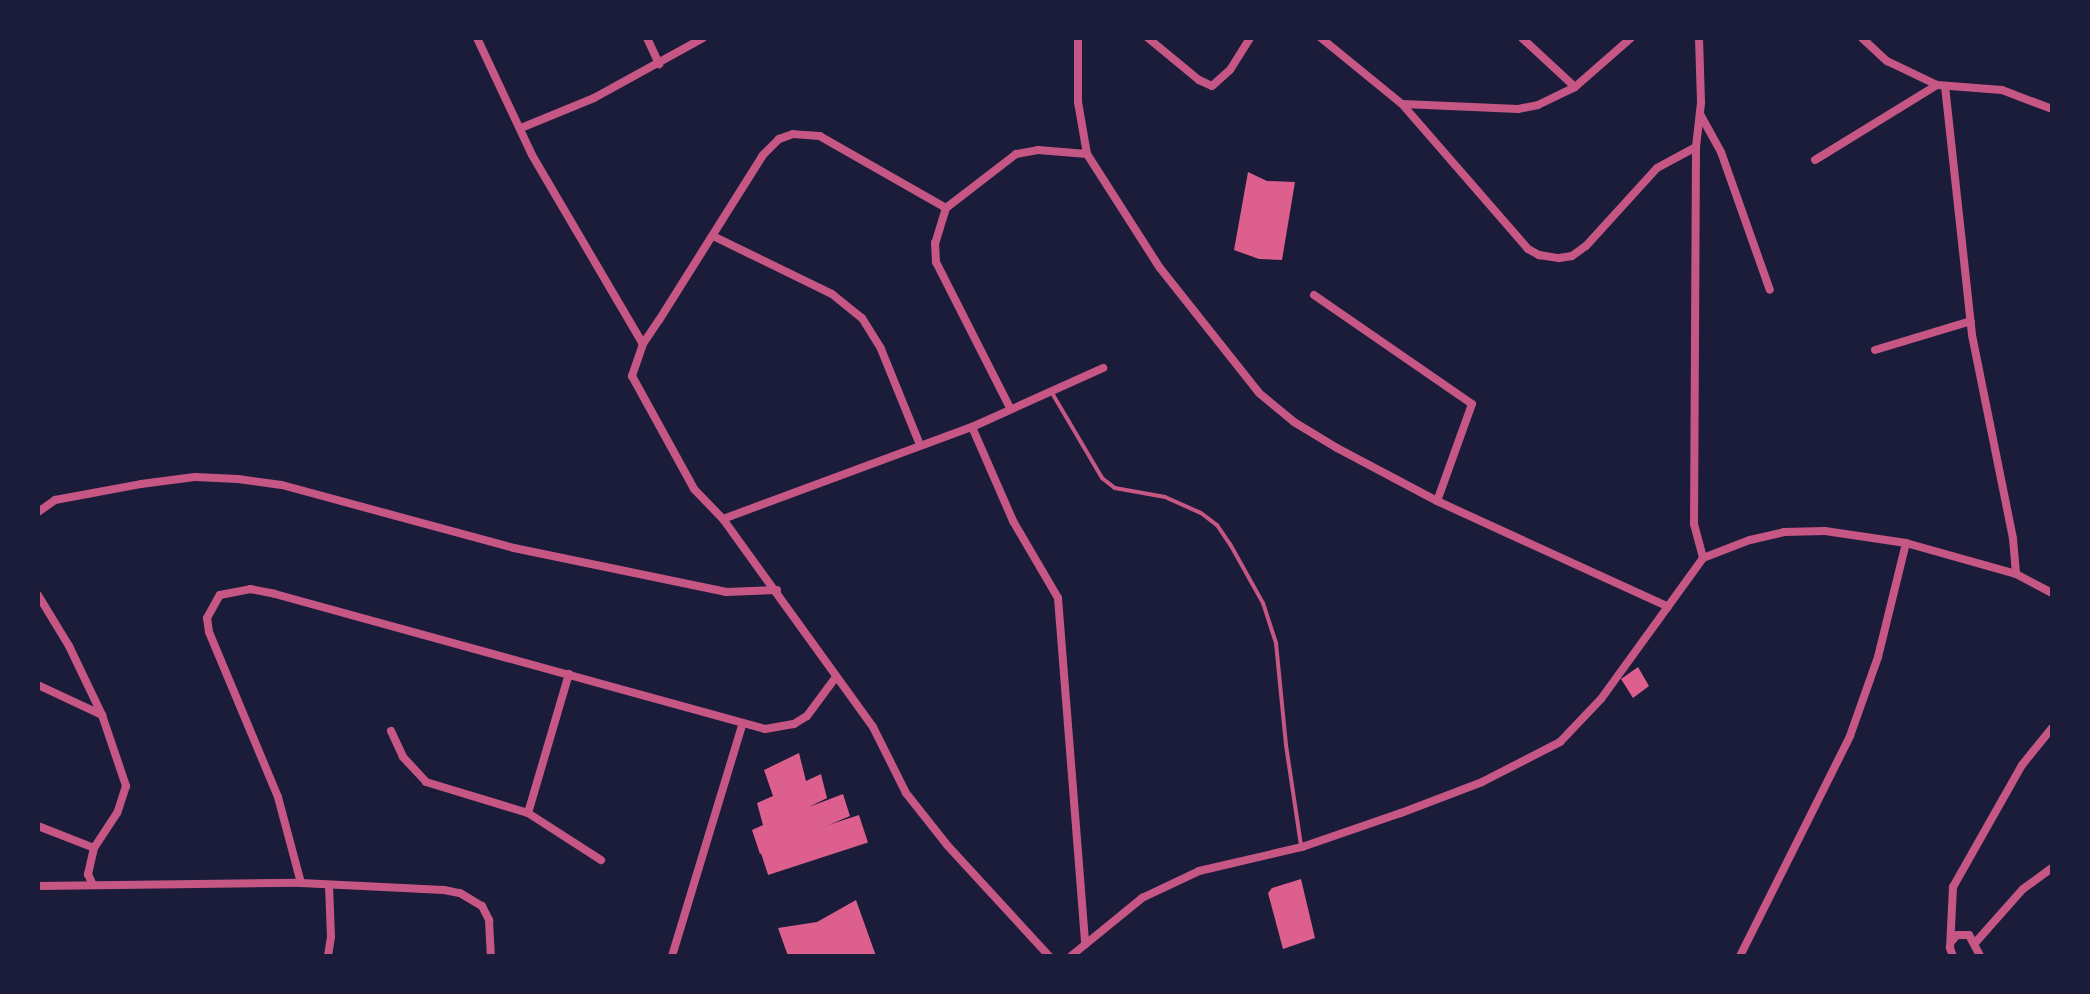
<!DOCTYPE html>
<html>
<head>
<meta charset="utf-8">
<style>
  body { margin:0 }
  #map { position:relative; width:2090px; height:994px; overflow:hidden; background:#1b1b3a; font-family:Ubuntu,sans-serif }
  div>[style] { position:absolute }
  .building>* { inset:0; background:#dd5f8e; transform-origin:0 0 }
  .service>* { height:4px; margin:-2px; padding:0 2px; transform-origin:2px; border-radius:2px; background:#c65784 }
  .minor>* { height:8px; margin:-4px; padding:0 4px; transform-origin:4px; border-radius:4px; background:#c65784 }
  span { translate:-50% -50%; white-space:nowrap; text-align:center; line-height:1.15; -webkit-text-stroke:8px #1b1b3a; paint-order:stroke }
  .frame { position:absolute; inset:0; border:40px solid #1b1b3a; pointer-events:none }
</style>
</head>
<body>
<div id="map">
  <div class="building">
    <div style="clip-path:polygon(1248px 172px,1267px 181px,1295px 182px,1282px 260px,1259px 259px,1234px 250px)"></div>
    <div style="clip-path:polygon(1638px 667px,1649px 686px,1633px 698px,1621px 679px)"></div>
    <div style="clip-path:polygon(799px 753px,806px 781px,821px 774px,827px 798px,809px 807px,843px 794px,850px 816px,760px 854px,752px 830px,763px 825px,757px 803px,773px 796px,764px 770px)"></div>
    <div style="left:859px;top:815px;width:29px;height:105px;rotate:72deg"></div>
    <div style="clip-path:polygon(1301px 879px,1315px 938px,1283px 949px,1268px 893px,1272px 888px)"></div>
    <div style="clip-path:polygon(856px 900px,876px 956px,788px 956px,778px 928px,817px 922px)"></div>
  </div>
  <div class="service">
    <div style="left:1052px;top:393px;width:99px;rotate:59.5deg"></div>
    <div style="left:1102px;top:478px;width:16px;rotate:38deg"></div>
    <div style="left:1115px;top:488px;width:51px;rotate:10.2deg"></div>
    <div style="left:1165px;top:497px;width:39px;rotate:24deg"></div>
    <div style="left:1201px;top:513px;width:20px;rotate:37deg"></div>
    <div style="left:1217px;top:525px;width:23px;rotate:56deg"></div>
    <div style="left:1230px;top:544px;width:68px;rotate:60.8deg"></div>
    <div style="left:1263px;top:603px;width:42px;rotate:72deg"></div>
    <div style="left:1276px;top:643px;width:102px;rotate:84.4deg"></div>
    <div style="left:1286px;top:745px;width:101px;rotate:81.5deg"></div>
  </div>
  <div class="minor">
    <div style="left:477px;top:38px;width:129px;rotate:64.8deg"></div>
    <div style="left:532px;top:155px;width:219px;rotate:59.6deg"></div>
    <div style="left:647px;top:38px;width:29px;rotate:65deg"></div>
    <div style="left:1078px;top:38px;width:64px;rotate:90deg"></div>
    <div style="left:1078px;top:102px;width:53px;rotate:80.2deg"></div>
    <div style="left:1087px;top:154px;width:135px;rotate:57.4deg"></div>
    <div style="left:1160px;top:268px;width:159px;rotate:51.6deg"></div>
    <div style="left:1259px;top:393px;width:45px;rotate:39.6deg"></div>
    <div style="left:1294px;top:422px;width:50px;rotate:31.2deg"></div>
    <div style="left:1337px;top:448px;width:113px;rotate:27.9deg"></div>
    <div style="left:1437px;top:501px;width:254px;rotate:24.6deg"></div>
    <div style="left:1148px;top:38px;width:66px;rotate:39.5deg"></div>
    <div style="left:1199px;top:80px;width:14px;rotate:25deg"></div>
    <div style="left:1212px;top:86px;width:24px;rotate:-42deg"></div>
    <div style="left:1230px;top:70px;width:38px;rotate:-58deg"></div>
    <div style="left:1321px;top:38px;width:104px;rotate:39.2deg"></div>
    <div style="left:1402px;top:104px;width:192px;rotate:49deg"></div>
    <div style="left:1528px;top:249px;width:13px;rotate:29deg"></div>
    <div style="left:1539px;top:255px;width:20px;rotate:9deg"></div>
    <div style="left:1559px;top:258px;width:13px;rotate:-9deg"></div>
    <div style="left:1572px;top:256px;width:17px;rotate:-36deg"></div>
    <div style="left:1586px;top:246px;width:105px;rotate:-47.7deg"></div>
    <div style="left:1657px;top:168px;width:44px;rotate:-28.3deg"></div>
    <div style="left:1522px;top:38px;width:72px;rotate:42.8deg"></div>
    <div style="left:1699px;top:38px;width:65px;rotate:88.2deg"></div>
    <div style="left:1701px;top:103px;width:44px;rotate:96.5deg"></div>
    <div style="left:1696px;top:147px;width:377px;rotate:90.3deg"></div>
    <div style="left:1694px;top:524px;width:35px;rotate:75deg"></div>
    <div style="left:1862px;top:38px;width:34px;rotate:43deg"></div>
    <div style="left:1887px;top:61px;width:55px;rotate:25.6deg"></div>
    <div style="left:1937px;top:85px;width:65px;rotate:4.4deg"></div>
    <div style="left:2002px;top:90px;width:53px;rotate:20.8deg"></div>
    <div style="left:1945px;top:86px;width:250px;rotate:83.8deg"></div>
    <div style="left:1972px;top:335px;width:208px;rotate:78.6deg"></div>
    <div style="left:2013px;top:539px;width:35px;rotate:85deg"></div>
    <div style="left:1403px;top:104px;width:115px;rotate:2.5deg"></div>
    <div style="left:1518px;top:109px;width:20px;rotate:-11deg"></div>
    <div style="left:1538px;top:105px;width:41px;rotate:-25.9deg"></div>
    <div style="left:1575px;top:87px;width:74px;rotate:-41.2deg"></div>
    <div style="left:1700px;top:114px;width:43px;rotate:61.1deg"></div>
    <div style="left:1721px;top:152px;width:146px;rotate:70.5deg"></div>
    <div style="left:521px;top:128px;width:79px;rotate:-22.3deg"></div>
    <div style="left:594px;top:98px;width:124px;rotate:-28.8deg"></div>
    <div style="left:1815px;top:160px;width:143px;rotate:-31.6deg"></div>
    <div style="left:946px;top:208px;width:145px;rotate:-150.3deg"></div>
    <div style="left:820px;top:136px;width:27px;rotate:-176deg"></div>
    <div style="left:793px;top:134px;width:15px;rotate:160deg"></div>
    <div style="left:779px;top:139px;width:23px;rotate:135deg"></div>
    <div style="left:763px;top:155px;width:195px;rotate:122.2deg"></div>
    <div style="left:659px;top:320px;width:29px;rotate:124deg"></div>
    <div style="left:643px;top:344px;width:34px;rotate:109deg"></div>
    <div style="left:632px;top:376px;width:129px;rotate:61.2deg"></div>
    <div style="left:694px;top:489px;width:42px;rotate:46deg"></div>
    <div style="left:723px;top:519px;width:256px;rotate:54.2deg"></div>
    <div style="left:873px;top:727px;width:74px;rotate:63.4deg"></div>
    <div style="left:906px;top:793px;width:66px;rotate:51.7deg"></div>
    <div style="left:947px;top:845px;width:151px;rotate:47.4deg"></div>
    <div style="left:946px;top:208px;width:37px;rotate:107deg"></div>
    <div style="left:935px;top:243px;width:19px;rotate:87deg"></div>
    <div style="left:936px;top:262px;width:164px;rotate:63.1deg"></div>
    <div style="left:946px;top:208px;width:88px;rotate:-37.6deg"></div>
    <div style="left:1016px;top:154px;width:22px;rotate:-10deg"></div>
    <div style="left:1038px;top:150px;width:49px;rotate:4.7deg"></div>
    <div style="left:713px;top:236px;width:132px;rotate:26deg"></div>
    <div style="left:832px;top:294px;width:38px;rotate:39deg"></div>
    <div style="left:862px;top:318px;width:36px;rotate:58deg"></div>
    <div style="left:881px;top:349px;width:104px;rotate:67.9deg"></div>
    <div style="left:1314px;top:295px;width:192px;rotate:34.6deg"></div>
    <div style="left:1472px;top:404px;width:103px;rotate:109.8deg"></div>
    <div style="left:1875px;top:350px;width:100px;rotate:-16.8deg"></div>
    <div style="left:972px;top:427px;width:103px;rotate:66.4deg"></div>
    <div style="left:1013px;top:521px;width:89px;rotate:59.7deg"></div>
    <div style="left:1058px;top:598px;width:347px;rotate:85.5deg"></div>
    <div style="left:38px;top:512px;width:21px;rotate:-35deg"></div>
    <div style="left:55px;top:500px;width:87px;rotate:-10.5deg"></div>
    <div style="left:141px;top:484px;width:54px;rotate:-7.4deg"></div>
    <div style="left:195px;top:477px;width:43px;rotate:2.7deg"></div>
    <div style="left:238px;top:479px;width:44px;rotate:7.8deg"></div>
    <div style="left:282px;top:485px;width:240px;rotate:15.2deg"></div>
    <div style="left:514px;top:548px;width:217px;rotate:11.7deg"></div>
    <div style="left:726px;top:592px;width:51px;rotate:-2.2deg"></div>
    <div style="left:723px;top:519px;width:265px;rotate:-20.3deg"></div>
    <div style="left:972px;top:427px;width:144px;rotate:-24.2deg"></div>
    <div style="left:38px;top:595px;width:60px;rotate:58.7deg"></div>
    <div style="left:69px;top:646px;width:76px;rotate:64.4deg"></div>
    <div style="left:102px;top:715px;width:75px;rotate:71.3deg"></div>
    <div style="left:126px;top:786px;width:28px;rotate:108deg"></div>
    <div style="left:117px;top:813px;width:42px;rotate:123.3deg"></div>
    <div style="left:38px;top:685px;width:71px;rotate:25.1deg"></div>
    <div style="left:391px;top:731px;width:29px;rotate:65deg"></div>
    <div style="left:403px;top:757px;width:34px;rotate:47deg"></div>
    <div style="left:426px;top:782px;width:107px;rotate:16.9deg"></div>
    <div style="left:528px;top:813px;width:87px;rotate:32.8deg"></div>
    <div style="left:528px;top:813px;width:145px;rotate:-73.6deg"></div>
    <div style="left:38px;top:826px;width:60px;rotate:21.4deg"></div>
    <div style="left:94px;top:848px;width:27px;rotate:103deg"></div>
    <div style="left:88px;top:874px;width:12px;rotate:66deg"></div>
    <div style="left:301px;top:883px;width:89px;rotate:-105deg"></div>
    <div style="left:278px;top:797px;width:179px;rotate:-112.7deg"></div>
    <div style="left:209px;top:632px;width:14px;rotate:-98deg"></div>
    <div style="left:207px;top:618px;width:26px;rotate:-61deg"></div>
    <div style="left:220px;top:595px;width:31px;rotate:-11deg"></div>
    <div style="left:250px;top:589px;width:25px;rotate:11deg"></div>
    <div style="left:275px;top:594px;width:508px;rotate:15.4deg"></div>
    <div style="left:765px;top:729px;width:29px;rotate:-10deg"></div>
    <div style="left:794px;top:724px;width:15px;rotate:-32deg"></div>
    <div style="left:807px;top:716px;width:49px;rotate:-53.4deg"></div>
    <div style="left:38px;top:886px;width:263px;rotate:-0.7deg"></div>
    <div style="left:301px;top:883px;width:143px;rotate:2.8deg"></div>
    <div style="left:444px;top:890px;width:16px;rotate:11deg"></div>
    <div style="left:460px;top:893px;width:26px;rotate:31deg"></div>
    <div style="left:482px;top:906px;width:16px;rotate:63deg"></div>
    <div style="left:489px;top:920px;width:36px;rotate:87deg"></div>
    <div style="left:1951px;top:942px;width:9px;rotate:-49deg"></div>
    <div style="left:1957px;top:935px;width:12px"></div>
    <div style="left:1969px;top:935px;width:24px;rotate:62deg"></div>
    <div style="left:1975px;top:943px;width:72px;rotate:-48.4deg"></div>
    <div style="left:2023px;top:889px;width:36px;rotate:-36deg"></div>
    <div style="left:328px;top:956px;width:19px;rotate:-81deg"></div>
    <div style="left:331px;top:937px;width:52px;rotate:-92.2deg"></div>
    <div style="left:672px;top:956px;width:241px;rotate:-73.1deg"></div>
    <div style="left:1071px;top:956px;width:92px;rotate:-39.2deg"></div>
    <div style="left:1142px;top:898px;width:63px;rotate:-25.3deg"></div>
    <div style="left:1199px;top:871px;width:106px;rotate:-13.1deg"></div>
    <div style="left:1302px;top:847px;width:105px;rotate:-19deg"></div>
    <div style="left:1401px;top:813px;width:87px;rotate:-20.9deg"></div>
    <div style="left:1482px;top:782px;width:88px;rotate:-27.1deg"></div>
    <div style="left:1560px;top:742px;width:59px;rotate:-46.4deg"></div>
    <div style="left:1601px;top:699px;width:174px;rotate:-54.1deg"></div>
    <div style="left:1703px;top:558px;width:50px;rotate:-21deg"></div>
    <div style="left:1750px;top:540px;width:35px;rotate:-13deg"></div>
    <div style="left:1784px;top:532px;width:41px;rotate:-1.4deg"></div>
    <div style="left:1825px;top:531px;width:82px;rotate:8.4deg"></div>
    <div style="left:1906px;top:543px;width:114px;rotate:15.7deg"></div>
    <div style="left:2016px;top:574px;width:41px;rotate:27.8deg"></div>
    <div style="left:1740px;top:956px;width:246px;rotate:-63.4deg"></div>
    <div style="left:1850px;top:736px;width:84px;rotate:-70.5deg"></div>
    <div style="left:1878px;top:657px;width:117px;rotate:-76.2deg"></div>
    <div style="left:1953px;top:956px;width:9px;rotate:-111deg"></div>
    <div style="left:1950px;top:948px;width:61px;rotate:-87.2deg"></div>
    <div style="left:1953px;top:887px;width:140px;rotate:-60.5deg"></div>
    <div style="left:2022px;top:765px;width:48px;rotate:-51deg"></div>
  </div>
  <div class="frame"></div>
</div>
</body>
</html>
